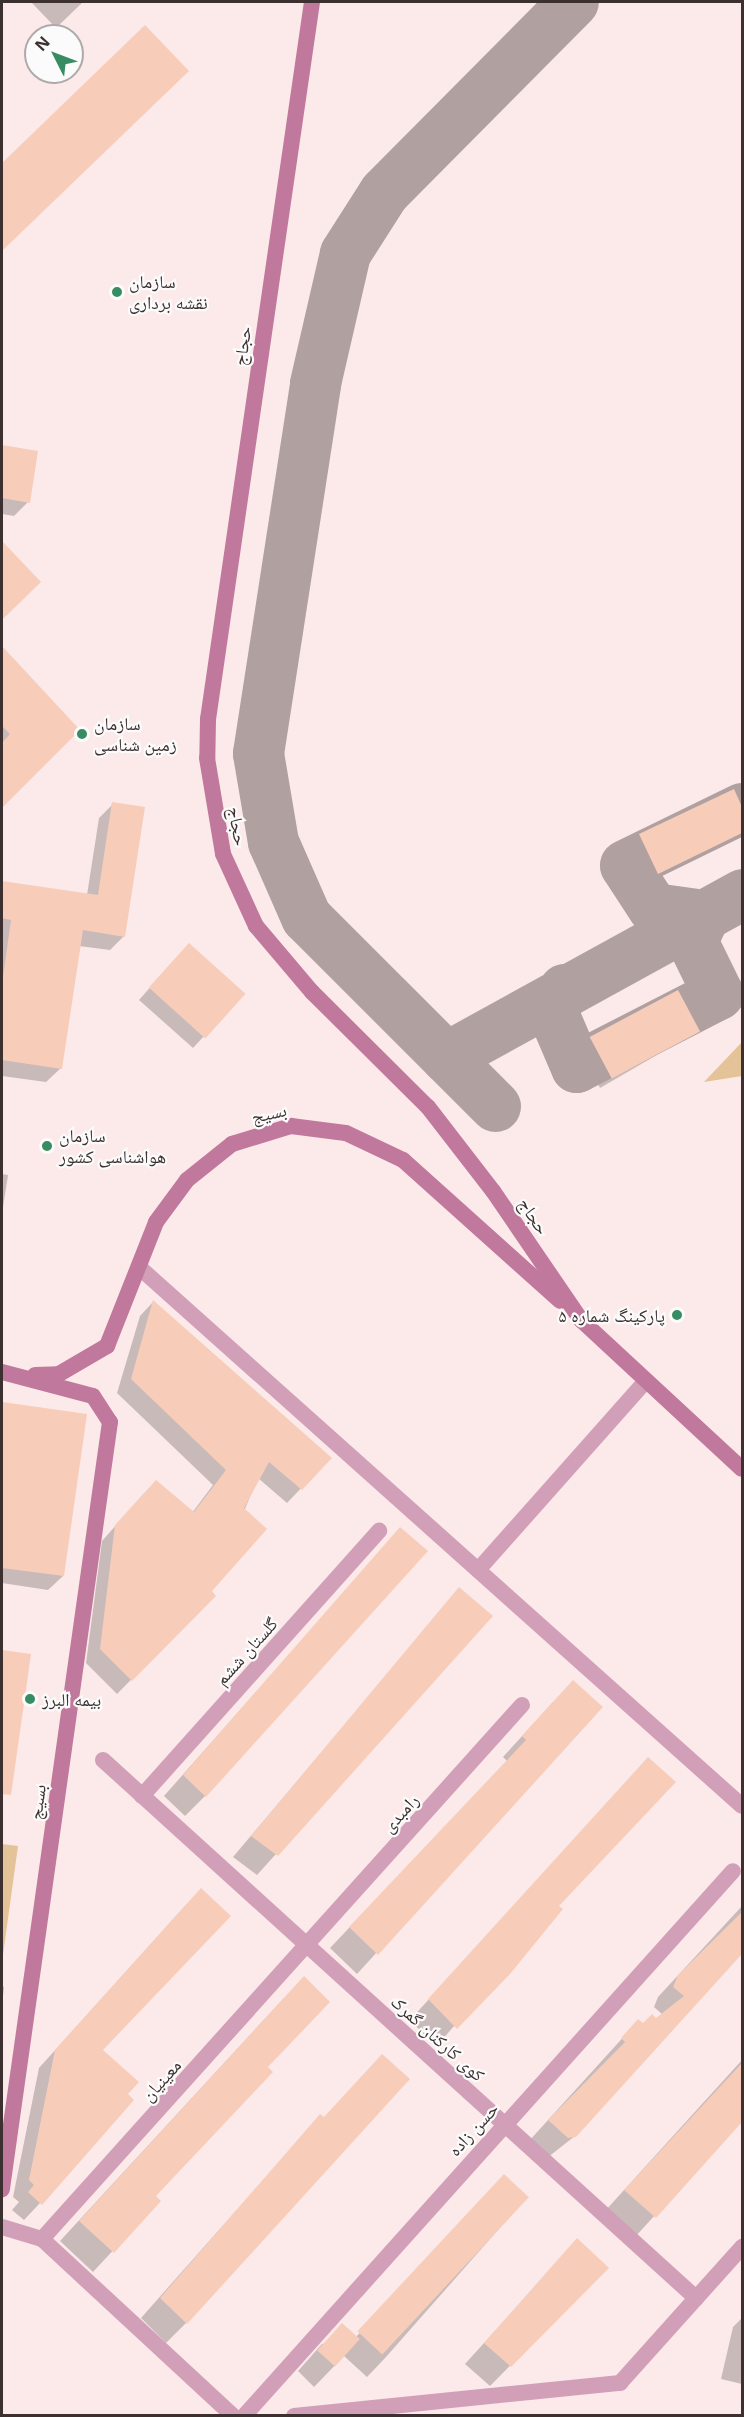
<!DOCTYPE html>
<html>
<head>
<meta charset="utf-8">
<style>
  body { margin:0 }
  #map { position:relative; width:744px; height:2417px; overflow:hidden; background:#fce9e9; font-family:"Noto Sans","Noto Naskh Arabic",sans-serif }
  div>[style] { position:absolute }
  .green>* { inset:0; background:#e4c399 }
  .shadow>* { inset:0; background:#0003 }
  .taxiway>* { height:51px; margin:-25.5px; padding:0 25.5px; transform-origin:25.5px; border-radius:25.5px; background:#b0a0a0 }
  .building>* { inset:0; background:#f7cdba; transform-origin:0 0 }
  .minor>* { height:16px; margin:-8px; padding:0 8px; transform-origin:8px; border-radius:8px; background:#d29fb8 }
  .secondary>* { height:16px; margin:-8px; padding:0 8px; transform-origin:8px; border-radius:8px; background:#c1789d }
  .dots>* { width:16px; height:16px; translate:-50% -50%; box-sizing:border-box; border:3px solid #fbfbfb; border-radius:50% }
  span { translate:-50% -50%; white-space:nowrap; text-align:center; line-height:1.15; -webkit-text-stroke:4.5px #fbfbfb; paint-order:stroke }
  .poi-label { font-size:18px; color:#3c3030 }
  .left { translate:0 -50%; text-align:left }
  .right { translate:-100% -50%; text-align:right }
  .street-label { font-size:18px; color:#3c3030 }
  .frame { position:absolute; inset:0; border:3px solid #3c3030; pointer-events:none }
  .north { position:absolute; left:24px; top:24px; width:60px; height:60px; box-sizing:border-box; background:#fbfbfb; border:2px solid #afaaaa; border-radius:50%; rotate:312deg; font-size:16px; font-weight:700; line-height:24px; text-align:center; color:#3c3030 }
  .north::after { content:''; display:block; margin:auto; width:21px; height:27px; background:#378d61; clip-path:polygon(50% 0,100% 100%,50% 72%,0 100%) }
</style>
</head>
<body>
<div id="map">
  <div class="green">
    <div style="clip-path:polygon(742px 1042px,742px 1076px,704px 1082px)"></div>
    <div style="clip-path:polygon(2px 1844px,18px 1846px,2px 1962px)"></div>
  </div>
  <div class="shadow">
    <div style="clip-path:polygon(31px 2px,83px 2px,56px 28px)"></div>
    <div style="clip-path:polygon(145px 28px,173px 85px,2px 249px,2px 165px)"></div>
    <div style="clip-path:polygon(2px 446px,36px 452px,28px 502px,14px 516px,2px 514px)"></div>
    <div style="clip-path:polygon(3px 545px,25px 596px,2px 619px,2px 547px)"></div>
    <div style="clip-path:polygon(2px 648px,78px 730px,2px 806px)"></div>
    <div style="clip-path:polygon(733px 791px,742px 811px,742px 836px,647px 883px,629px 846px,640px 835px)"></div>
    <div style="clip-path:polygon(113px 804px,124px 936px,110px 950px,79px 946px,61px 1068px,46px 1082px,2px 1076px,2px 882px,87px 895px,99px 818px)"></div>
    <div style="clip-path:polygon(178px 956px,243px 994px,193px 1048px,139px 1000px)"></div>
    <div style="clip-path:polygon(698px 1031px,600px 1088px,580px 1049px,591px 1038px)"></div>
    <div style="clip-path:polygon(2px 1174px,8px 1175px,2px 1214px)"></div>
    <div style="clip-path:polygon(153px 1302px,330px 1458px,287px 1503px,258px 1478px,210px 1591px,214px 1596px,117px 1694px,86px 1663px,102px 1541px,142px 1496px,192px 1513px,213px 1485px,117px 1393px,140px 1316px)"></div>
    <div style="clip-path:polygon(2px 1404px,85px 1415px,63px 1576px,48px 1590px,2px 1583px)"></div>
    <div style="clip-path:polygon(400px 1529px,205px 1796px,185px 1816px,164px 1796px)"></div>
    <div style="clip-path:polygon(459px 1590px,491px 1616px,257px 1875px,233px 1857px)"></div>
    <div style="clip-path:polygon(2px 1652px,29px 1656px,10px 1787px,2px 1796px)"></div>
    <div style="clip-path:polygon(553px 1702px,601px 1707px,357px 1974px,330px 1948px,507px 1761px,503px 1757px)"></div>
    <div style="clip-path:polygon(648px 1759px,557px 1906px,436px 2047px,410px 2020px)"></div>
    <div style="clip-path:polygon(185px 1906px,101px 2050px,40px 2203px,24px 2220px,12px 2210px,19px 2202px,13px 2197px,39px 2068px)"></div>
    <div style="clip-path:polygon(742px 1906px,742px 1951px,575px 2136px,547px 2158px,529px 2141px,638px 2021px,642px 2025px,663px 2015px,654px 2007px,658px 1997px)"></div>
    <div style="clip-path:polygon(2px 1986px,4px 1987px,2px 2005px)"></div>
    <div style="clip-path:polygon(284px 1998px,266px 2068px,154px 2196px,159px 2201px,93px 2272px,60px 2241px)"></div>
    <div style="clip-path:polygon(742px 2060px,742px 2120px,635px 2237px,605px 2211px)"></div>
    <div style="clip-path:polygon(320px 2116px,186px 2323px,166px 2343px,141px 2318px)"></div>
    <div style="clip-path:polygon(504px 2176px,527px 2197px,386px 2357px,367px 2377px,344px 2356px,314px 2387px,298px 2371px,322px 2344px,356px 2337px)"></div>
    <div style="clip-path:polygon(577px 2240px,607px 2268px,490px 2386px,465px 2364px)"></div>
    <div style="clip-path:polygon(742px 2318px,742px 2384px,721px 2379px,733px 2327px)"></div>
  </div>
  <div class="taxiway">
    <div style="left:564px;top:989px;width:25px;rotate:119deg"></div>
    <div style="left:552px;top:1011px;width:61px;rotate:66.8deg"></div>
    <div style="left:576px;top:1067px;width:160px;rotate:-27.2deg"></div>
    <div style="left:718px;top:994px;width:59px;rotate:-116.1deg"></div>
    <div style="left:692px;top:941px;width:29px;rotate:-65deg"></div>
    <div style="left:704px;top:915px;width:51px;rotate:-172.2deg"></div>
    <div style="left:653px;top:908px;width:51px;rotate:-123.1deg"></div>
    <div style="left:625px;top:865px;width:130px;rotate:-26deg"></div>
    <div style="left:446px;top:1057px;width:338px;rotate:-28.8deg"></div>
    <div style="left:495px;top:1106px;width:267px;rotate:-135deg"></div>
    <div style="left:306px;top:917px;width:82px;rotate:-113.7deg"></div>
    <div style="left:273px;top:842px;width:90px;rotate:-99.6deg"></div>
    <div style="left:258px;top:753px;width:374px;rotate:-81.2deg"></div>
    <div style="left:315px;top:383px;width:133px;rotate:-77deg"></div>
    <div style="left:345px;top:253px;width:72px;rotate:-57.4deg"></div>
    <div style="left:384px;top:192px;width:268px;rotate:-45.2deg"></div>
  </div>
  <div class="building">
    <div style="clip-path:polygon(145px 25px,189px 71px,2px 251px,2px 163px)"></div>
    <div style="clip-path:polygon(2px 445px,38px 451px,30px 503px,2px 498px)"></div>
    <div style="clip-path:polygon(2px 541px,41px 582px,2px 620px)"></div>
    <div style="clip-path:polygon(2px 646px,80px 730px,2px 808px,2px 743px,10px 734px,2px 726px)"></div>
    <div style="clip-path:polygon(734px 789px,742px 807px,742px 833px,658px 874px,639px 834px)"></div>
    <div style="clip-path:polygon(112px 802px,145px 807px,125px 937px,83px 930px,62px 1069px,2px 1060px,2px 984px,11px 920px,2px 918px,2px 881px,98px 895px)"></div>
    <div style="left:189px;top:943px;width:76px;height:60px;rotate:42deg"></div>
    <div style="left:678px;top:990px;width:47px;height:100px;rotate:62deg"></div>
    <div style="clip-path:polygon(153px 1300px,332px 1458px,302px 1490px,269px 1462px,244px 1508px,267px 1529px,212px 1591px,216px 1596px,132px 1681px,100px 1649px,115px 1525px,156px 1480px,194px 1512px,226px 1470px,131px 1379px)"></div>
    <div style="clip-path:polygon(2px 1402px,87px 1414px,64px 1576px,2px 1568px)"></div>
    <div style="clip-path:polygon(400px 1527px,428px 1551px,206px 1797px,183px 1775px)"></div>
    <div style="clip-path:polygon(459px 1587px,493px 1616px,278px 1856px,251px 1836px)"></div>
    <div style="clip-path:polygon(2px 1650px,31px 1654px,11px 1795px,2px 1794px)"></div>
    <div style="clip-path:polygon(573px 1680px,603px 1707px,378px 1955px,349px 1927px,526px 1740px,522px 1736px)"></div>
    <div style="clip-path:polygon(648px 1757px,676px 1782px,559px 1906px,563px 1909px,510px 1974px,457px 2029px,428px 1999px)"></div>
    <div style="clip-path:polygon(201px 1888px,231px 1916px,103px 2050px,139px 2082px,128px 2094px,134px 2100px,42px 2205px,28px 2192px,34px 2185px,29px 2180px,55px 2050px)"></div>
    <div style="clip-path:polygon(742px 1912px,742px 1954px,576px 2137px,568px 2138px,548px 2120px,625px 2042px,621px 2038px,638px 2019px,643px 2023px,652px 2014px,656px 2018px,684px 1996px,673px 1987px,678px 1975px)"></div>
    <div style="clip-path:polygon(304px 1976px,330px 2002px,268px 2067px,273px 2072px,156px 2196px,161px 2201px,114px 2253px,79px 2221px)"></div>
    <div style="clip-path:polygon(382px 2054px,410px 2079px,187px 2324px,160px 2298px,320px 2114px,324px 2117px)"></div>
    <div style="clip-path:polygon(742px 2063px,742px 2122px,656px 2218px,624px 2190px)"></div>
    <div style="left:504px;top:2174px;width:34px;height:215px;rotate:43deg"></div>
    <div style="clip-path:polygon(577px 2238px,609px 2268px,511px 2367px,484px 2343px)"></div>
    <div style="left:342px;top:2323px;width:24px;height:37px;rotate:42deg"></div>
  </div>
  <div class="minor">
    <div style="left:140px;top:1268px;width:807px;rotate:41.79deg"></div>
    <div style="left:478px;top:1570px;width:253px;rotate:-48.4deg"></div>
    <div style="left:103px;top:1760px;width:801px;rotate:42.22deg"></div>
    <div style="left:142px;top:1796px;width:356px;rotate:-48.2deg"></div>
    <div style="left:2px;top:2227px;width:42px;rotate:16.7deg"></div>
    <div style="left:42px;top:2239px;width:260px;rotate:42.8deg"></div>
    <div style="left:42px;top:2239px;width:718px;rotate:-48.05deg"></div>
    <div style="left:244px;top:2416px;width:732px;rotate:-48.1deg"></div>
    <div style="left:294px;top:2416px;width:328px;rotate:-5.8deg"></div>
    <div style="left:620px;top:2383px;width:183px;rotate:-48.1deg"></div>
  </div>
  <div class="secondary">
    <div style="left:312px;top:2px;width:725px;rotate:98.25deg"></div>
    <div style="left:208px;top:719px;width:39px;rotate:91deg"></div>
    <div style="left:207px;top:758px;width:97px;rotate:80.5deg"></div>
    <div style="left:223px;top:854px;width:79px;rotate:65.4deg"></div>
    <div style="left:256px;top:926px;width:87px;rotate:49.7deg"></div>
    <div style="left:312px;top:992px;width:163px;rotate:44.8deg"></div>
    <div style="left:428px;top:1107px;width:106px;rotate:52.3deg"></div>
    <div style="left:493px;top:1191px;width:156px;rotate:55.7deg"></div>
    <div style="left:581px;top:1320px;width:219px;rotate:42.8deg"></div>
    <div style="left:2px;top:1372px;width:94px;rotate:14.8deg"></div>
    <div style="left:93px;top:1396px;width:31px;rotate:57deg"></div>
    <div style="left:110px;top:1422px;width:775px;rotate:98.02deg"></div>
    <div style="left:35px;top:1375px;width:24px;rotate:-2deg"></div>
    <div style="left:59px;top:1374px;width:56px;rotate:-30.3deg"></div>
    <div style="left:107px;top:1346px;width:133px;rotate:-68.4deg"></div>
    <div style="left:156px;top:1222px;width:52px;rotate:-53.6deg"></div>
    <div style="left:187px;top:1180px;width:58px;rotate:-38.7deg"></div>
    <div style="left:232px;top:1144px;width:62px;rotate:-17deg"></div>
    <div style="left:291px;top:1126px;width:55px;rotate:7.3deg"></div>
    <div style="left:346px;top:1133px;width:63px;rotate:25.3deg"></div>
    <div style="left:403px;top:1160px;width:211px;rotate:41.9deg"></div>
  </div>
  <div class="dots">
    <div style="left:117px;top:292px;background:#378d61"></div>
    <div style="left:82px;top:734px;background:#378d61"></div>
    <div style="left:47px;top:1146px;background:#378d61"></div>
    <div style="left:677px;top:1315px;background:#378d61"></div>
    <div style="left:30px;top:1699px;background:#378d61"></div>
  </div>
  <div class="poi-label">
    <span class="left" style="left:129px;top:292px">سازمان<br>نقشه برداری</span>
    <span class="left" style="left:94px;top:734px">سازمان<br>زمین شناسی</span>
    <span class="left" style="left:59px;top:1146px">سازمان<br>هواشناسی کشور</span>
    <span class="right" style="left:665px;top:1315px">پارکینگ شماره ۵</span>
    <span class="left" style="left:42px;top:1699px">بیمه البرز</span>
  </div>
  <div class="street-label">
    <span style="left:242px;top:346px;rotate:-82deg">حجاج</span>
    <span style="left:238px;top:826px;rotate:79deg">حجاج</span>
    <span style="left:269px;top:1113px;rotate:-12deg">بسیج</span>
    <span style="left:534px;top:1216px;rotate:56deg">حجاج</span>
    <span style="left:246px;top:1651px;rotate:-48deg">گلستان ششم</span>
    <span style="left:37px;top:1802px;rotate:-82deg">بسیج</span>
    <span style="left:400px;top:1813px;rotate:-48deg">رامبدی</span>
    <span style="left:438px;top:2038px;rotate:42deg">کوی کارکنان گمرک</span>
    <span style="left:161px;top:2080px;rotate:-48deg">معینیان</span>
    <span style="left:473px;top:2129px;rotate:-48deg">حسن زاده</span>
  </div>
  <div class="frame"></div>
  <div class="north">N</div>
</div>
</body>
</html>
